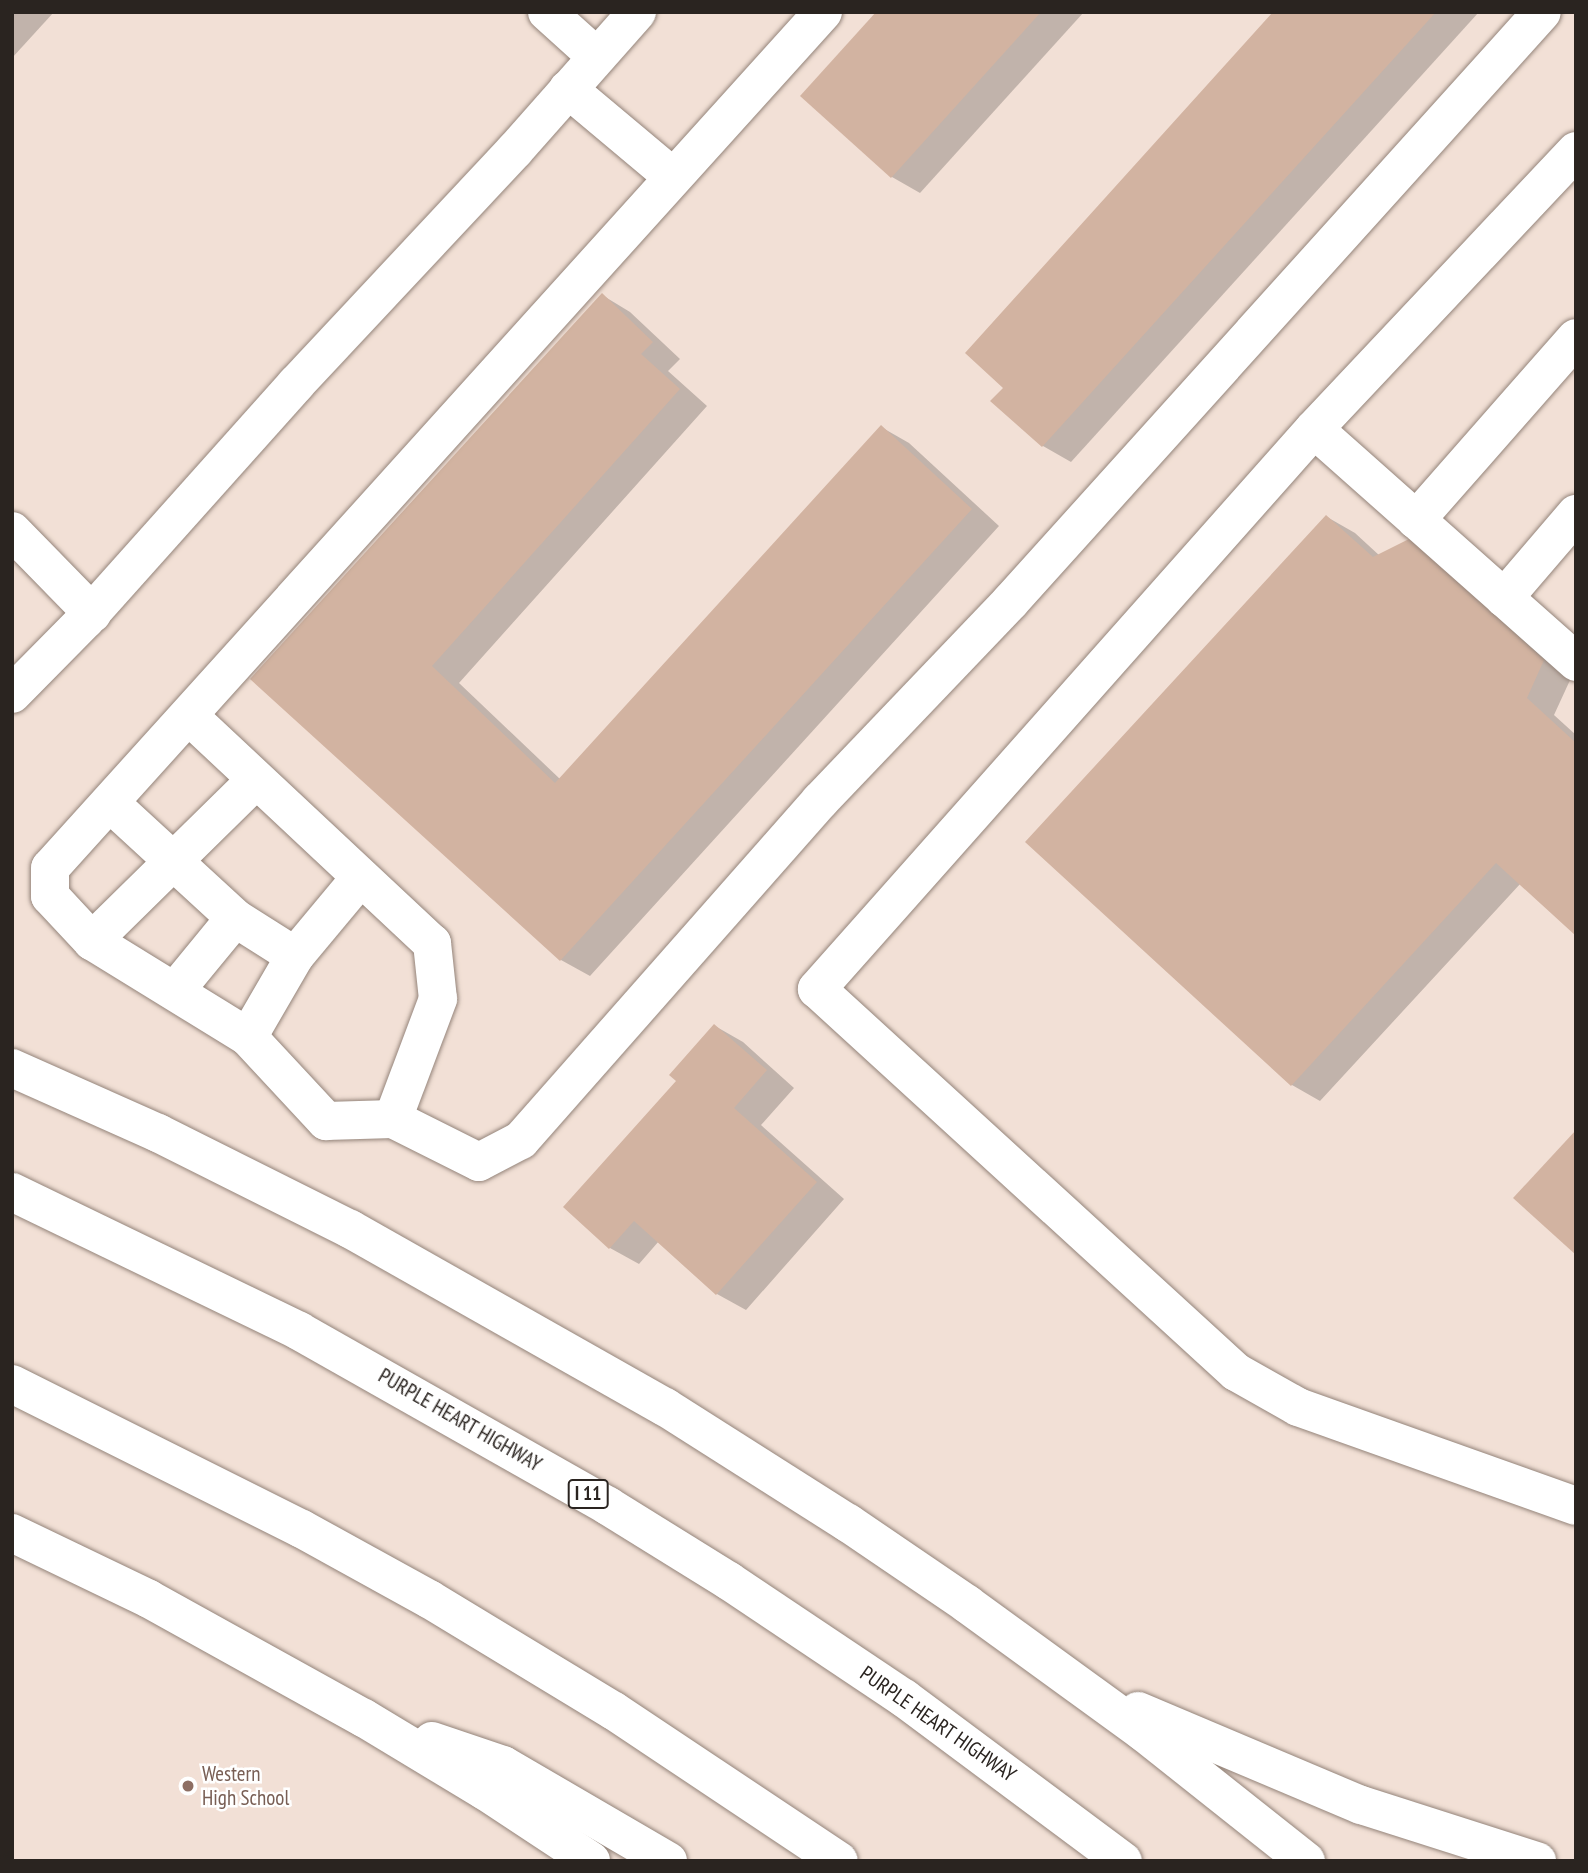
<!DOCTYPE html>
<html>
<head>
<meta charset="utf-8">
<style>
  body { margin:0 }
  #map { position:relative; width:1588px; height:1873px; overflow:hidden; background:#f2e0d6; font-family:"PT Sans Narrow",sans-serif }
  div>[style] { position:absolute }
  .shadow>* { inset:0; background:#0003 }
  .building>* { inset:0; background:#d2b3a1 }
  .roads { filter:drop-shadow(0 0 2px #94847a) drop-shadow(0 0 2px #94847a) }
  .minor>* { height:38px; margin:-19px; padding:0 19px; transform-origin:19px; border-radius:19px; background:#fff }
  .highway>* { height:38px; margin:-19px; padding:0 19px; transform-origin:19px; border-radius:19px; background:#fff }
  .dots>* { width:19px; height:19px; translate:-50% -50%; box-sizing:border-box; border:4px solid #fff; border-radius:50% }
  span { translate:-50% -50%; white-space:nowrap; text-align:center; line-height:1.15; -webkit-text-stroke:5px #fff; paint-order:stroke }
  .shield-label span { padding:2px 5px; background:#fff; border:2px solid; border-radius:5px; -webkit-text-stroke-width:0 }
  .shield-label { font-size:19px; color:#2a2420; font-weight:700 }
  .street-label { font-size:21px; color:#2a2420 }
  .education-label { font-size:21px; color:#785e54 }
  .left { translate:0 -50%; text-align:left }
  .frame { position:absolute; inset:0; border:14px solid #2a2420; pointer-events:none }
</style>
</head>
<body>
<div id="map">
  <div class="shadow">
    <div style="clip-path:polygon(12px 12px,54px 12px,12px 58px)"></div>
    <div style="clip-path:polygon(879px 12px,1084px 12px,920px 193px,892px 177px)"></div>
    <div style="clip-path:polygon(1276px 12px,1479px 12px,1071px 462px,1043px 446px,1005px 387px)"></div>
    <div style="clip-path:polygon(602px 295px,630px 312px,680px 359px,668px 371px,707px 406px,459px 683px,560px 779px,881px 427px,909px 443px,999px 526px,590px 976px,561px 960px,252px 679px)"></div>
    <div style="clip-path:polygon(1327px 517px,1355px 533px,1380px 556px,1410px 540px,1571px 678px,1554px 715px,1576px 735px,1576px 934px,1521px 883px,1320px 1101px,1292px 1085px,1028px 842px)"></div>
    <div style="clip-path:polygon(715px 1026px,743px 1042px,794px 1088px,761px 1125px,844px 1199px,746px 1310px,717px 1294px,659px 1241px,639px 1264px,610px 1248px,565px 1207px,678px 1080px)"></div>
  </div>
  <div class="building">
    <div style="clip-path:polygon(876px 12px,1041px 12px,891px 178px,800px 96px)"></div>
    <div style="clip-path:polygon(1273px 12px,1436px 12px,1042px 447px,990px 401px,1003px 388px,965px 353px)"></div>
    <div style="clip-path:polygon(602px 293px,653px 342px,641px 354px,680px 389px,432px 666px,555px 783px,881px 425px,972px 509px,560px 961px,250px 679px)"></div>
    <div style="clip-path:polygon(1326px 515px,1373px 557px,1411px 538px,1544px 660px,1527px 698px,1576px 743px,1576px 936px,1496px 863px,1291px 1086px,1025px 842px)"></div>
    <div style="clip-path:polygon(714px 1024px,767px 1070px,734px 1108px,817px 1182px,716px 1295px,634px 1221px,609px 1249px,563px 1207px,676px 1081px,669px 1075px)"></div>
    <div style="clip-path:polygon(1576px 1130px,1576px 1255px,1513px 1198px)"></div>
  </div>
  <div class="roads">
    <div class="minor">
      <div style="left:547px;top:12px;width:67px;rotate:42deg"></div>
      <div style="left:823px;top:12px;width:1153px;rotate:132.08deg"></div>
      <div style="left:50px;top:868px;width:28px;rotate:90deg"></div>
      <div style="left:50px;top:896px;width:62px;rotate:47deg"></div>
      <div style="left:92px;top:941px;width:183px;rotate:31.6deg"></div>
      <div style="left:248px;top:1037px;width:115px;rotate:47.1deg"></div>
      <div style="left:326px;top:1121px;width:67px;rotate:-1.7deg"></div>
      <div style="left:393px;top:1119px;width:96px;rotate:26.6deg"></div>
      <div style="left:479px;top:1162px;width:47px;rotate:-27.6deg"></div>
      <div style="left:521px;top:1140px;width:452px;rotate:-48.6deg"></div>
      <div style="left:820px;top:801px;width:275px;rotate:-46.3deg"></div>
      <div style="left:1010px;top:602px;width:794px;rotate:-47.96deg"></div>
      <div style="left:568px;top:89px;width:137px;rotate:40deg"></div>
      <div style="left:1576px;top:151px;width:382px;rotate:133.3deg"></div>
      <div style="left:1314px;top:429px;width:351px;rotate:41.6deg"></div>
      <div style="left:1314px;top:429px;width:749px;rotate:131.59deg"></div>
      <div style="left:817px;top:989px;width:568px;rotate:42.43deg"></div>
      <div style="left:1236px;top:1372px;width:71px;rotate:29.4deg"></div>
      <div style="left:1298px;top:1407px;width:295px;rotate:19.6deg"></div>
      <div style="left:1416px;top:520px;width:242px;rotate:-48.7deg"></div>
      <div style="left:12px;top:531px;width:115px;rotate:45.7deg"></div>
      <div style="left:1504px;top:598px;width:111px;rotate:-49.4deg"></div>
      <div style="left:12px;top:694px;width:105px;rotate:-45.4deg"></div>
      <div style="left:86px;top:619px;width:315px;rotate:-48.2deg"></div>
      <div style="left:296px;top:384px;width:320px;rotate:-46.9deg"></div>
      <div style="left:515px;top:150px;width:184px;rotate:-48.5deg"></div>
      <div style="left:189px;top:716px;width:333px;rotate:43.1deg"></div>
      <div style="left:432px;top:943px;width:56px;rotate:83.9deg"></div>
      <div style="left:438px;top:999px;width:128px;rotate:110.6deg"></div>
      <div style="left:110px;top:803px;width:170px;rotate:42.6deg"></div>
      <div style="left:235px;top:918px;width:71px;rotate:32.3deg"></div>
      <div style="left:92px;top:941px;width:230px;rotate:-44.5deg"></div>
      <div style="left:175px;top:991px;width:94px;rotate:-50.6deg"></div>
      <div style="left:248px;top:1037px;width:94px;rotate:-59.9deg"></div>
      <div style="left:295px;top:956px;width:102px;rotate:-50.2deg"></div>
    </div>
    <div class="highway">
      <div style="left:12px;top:1068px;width:160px;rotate:24deg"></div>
      <div style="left:158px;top:1133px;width:215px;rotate:26.6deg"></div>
      <div style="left:350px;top:1229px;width:362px;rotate:29.5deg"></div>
      <div style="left:665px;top:1407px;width:217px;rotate:32.4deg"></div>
      <div style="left:848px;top:1523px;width:144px;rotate:34.2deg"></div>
      <div style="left:967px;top:1604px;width:218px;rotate:36deg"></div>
      <div style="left:1143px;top:1732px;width:208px;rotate:38.4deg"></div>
      <div style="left:12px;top:1192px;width:319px;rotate:25.8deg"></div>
      <div style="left:299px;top:1331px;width:355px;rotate:29.5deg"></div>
      <div style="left:608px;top:1506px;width:142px;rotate:31.8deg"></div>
      <div style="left:729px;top:1581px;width:211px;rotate:33.8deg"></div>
      <div style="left:904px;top:1698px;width:273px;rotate:36.7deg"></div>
      <div style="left:12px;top:1384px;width:324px;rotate:26.6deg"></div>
      <div style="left:302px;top:1529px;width:145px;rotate:28.9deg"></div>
      <div style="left:429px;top:1599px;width:216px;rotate:31.2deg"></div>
      <div style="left:614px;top:1711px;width:270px;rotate:33.7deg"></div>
      <div style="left:12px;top:1533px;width:152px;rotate:25.7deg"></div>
      <div style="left:149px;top:1599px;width:246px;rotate:29deg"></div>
      <div style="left:364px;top:1718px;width:141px;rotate:31.1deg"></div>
      <div style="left:485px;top:1791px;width:127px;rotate:33.4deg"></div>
      <div style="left:1138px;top:1711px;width:242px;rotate:22.9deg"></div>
      <div style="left:1361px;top:1805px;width:185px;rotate:17.7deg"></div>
      <div style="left:432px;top:1741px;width:75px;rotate:18.7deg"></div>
      <div style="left:503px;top:1765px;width:191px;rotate:30.2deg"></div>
    </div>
  </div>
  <div class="dots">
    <div style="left:188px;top:1786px;background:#8d6e63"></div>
  </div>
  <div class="shield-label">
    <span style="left:588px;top:1494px">I 11</span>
  </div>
  <div class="street-label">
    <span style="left:460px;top:1420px;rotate:30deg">PURPLE HEART HIGHWAY</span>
    <span style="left:938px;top:1724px;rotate:35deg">PURPLE HEART HIGHWAY</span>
  </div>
  <div class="education-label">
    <span class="left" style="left:202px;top:1786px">Western<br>High School</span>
  </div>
  <div class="frame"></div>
</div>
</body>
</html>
